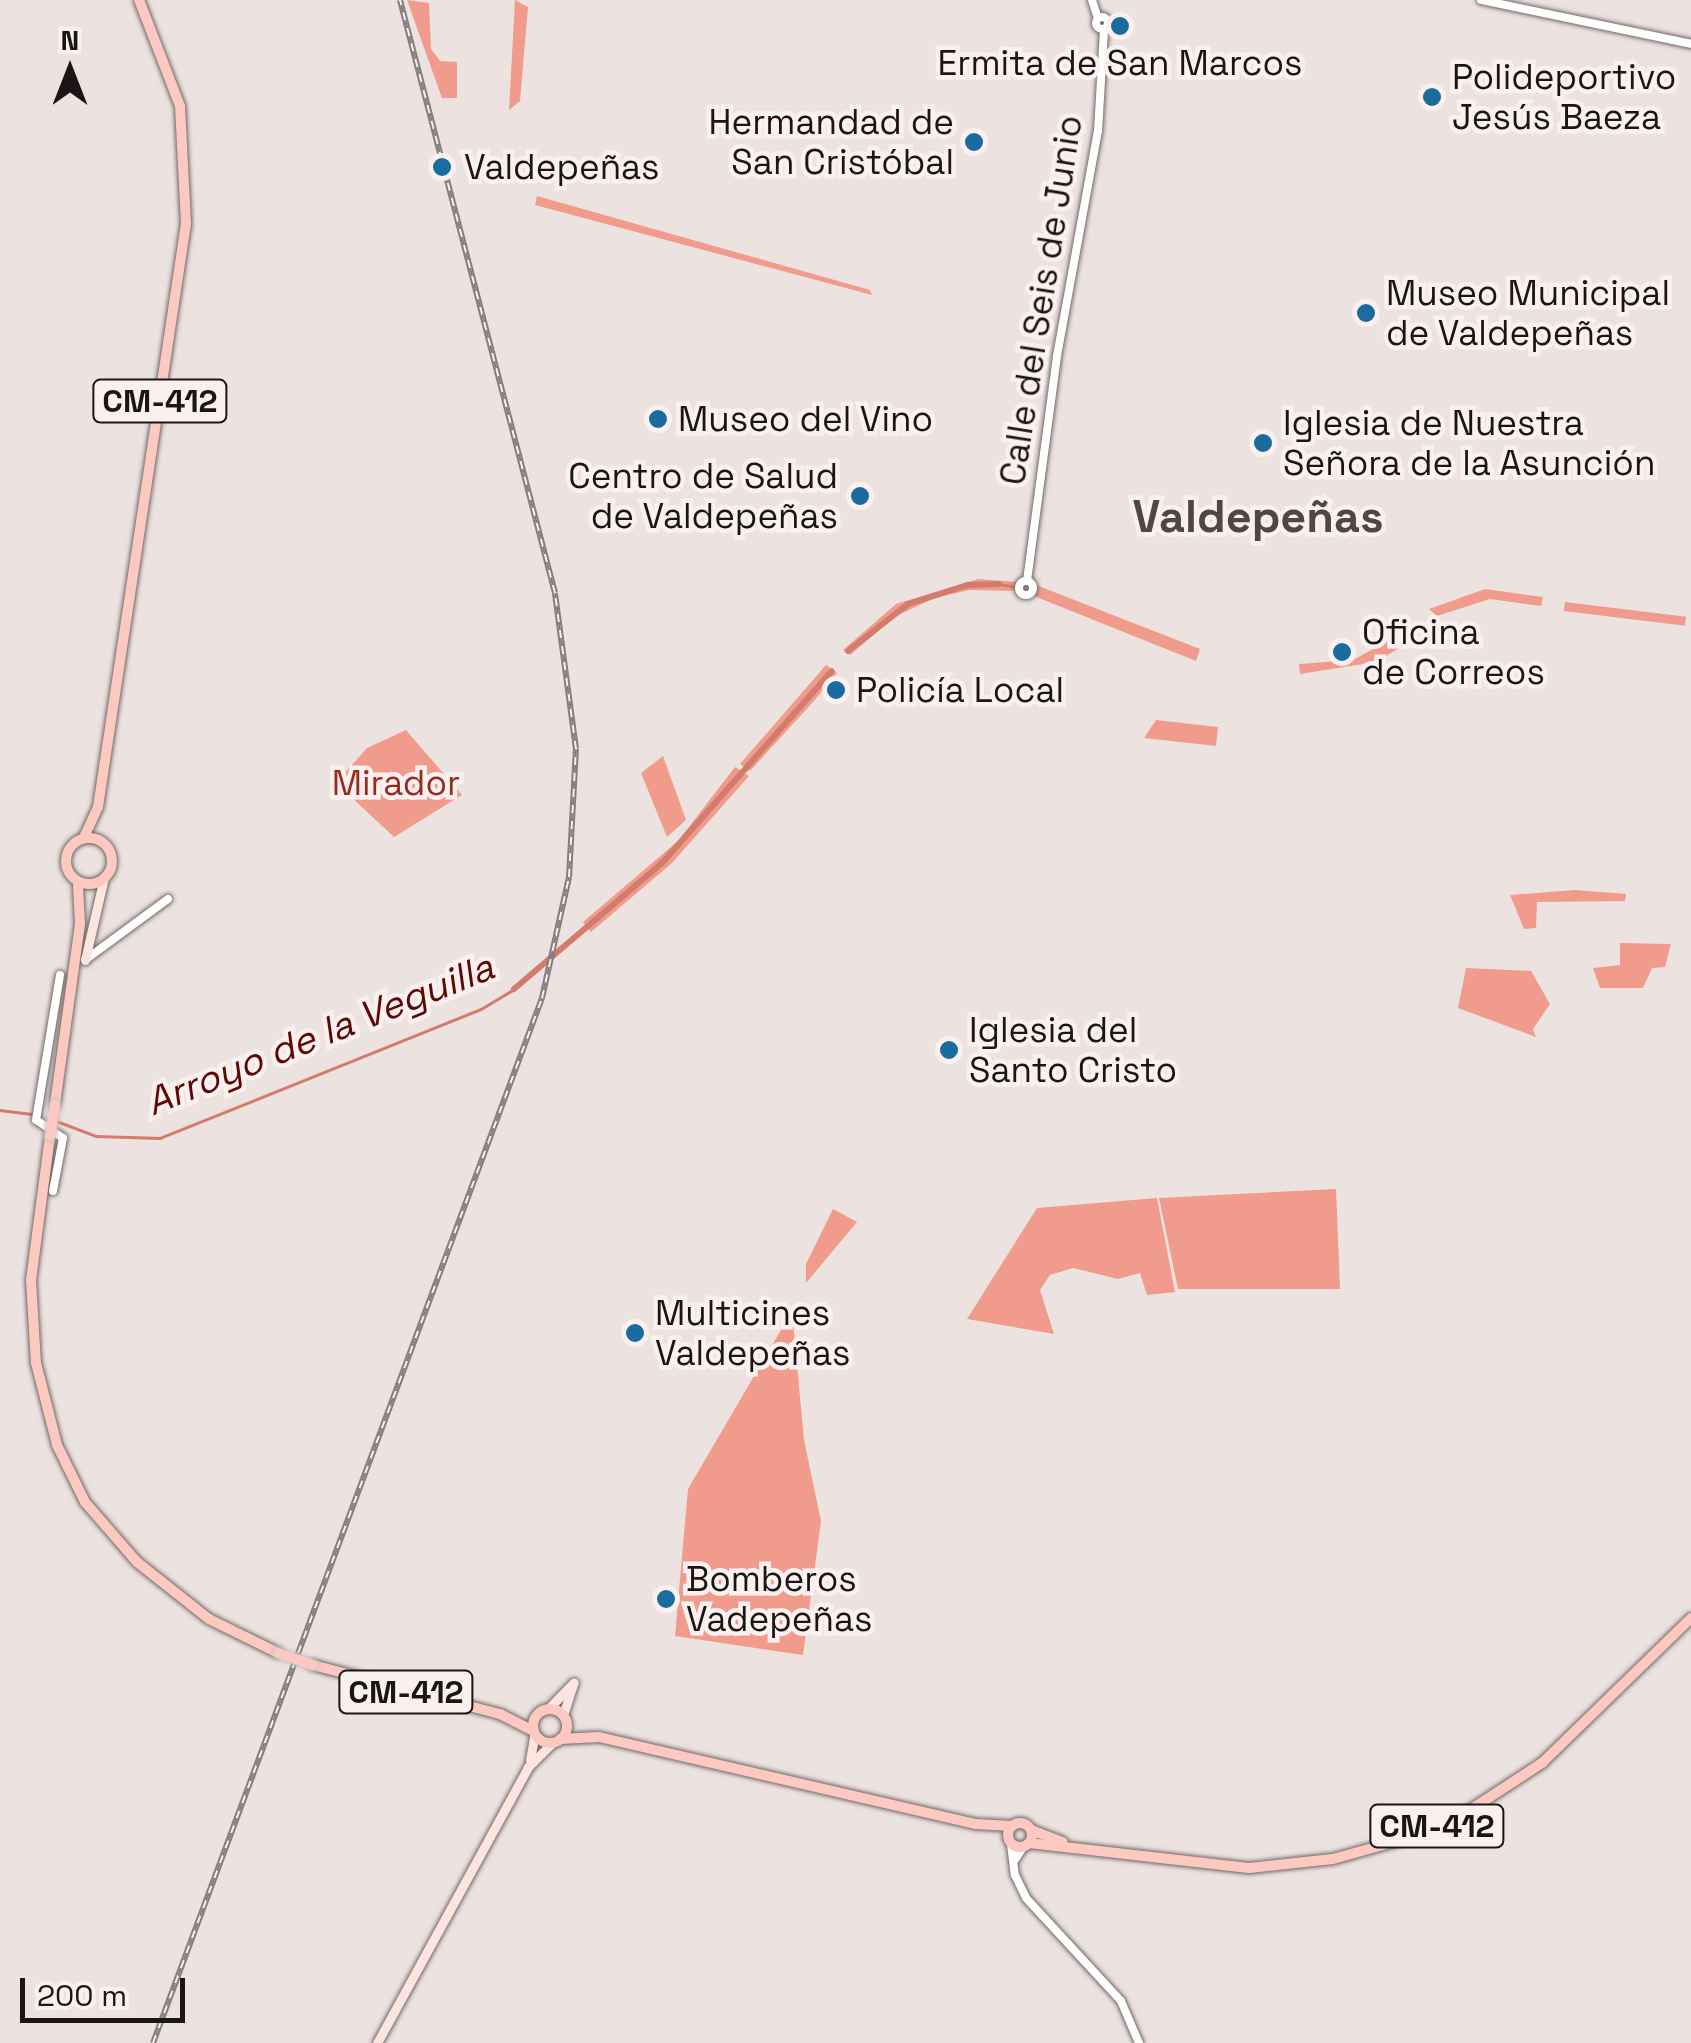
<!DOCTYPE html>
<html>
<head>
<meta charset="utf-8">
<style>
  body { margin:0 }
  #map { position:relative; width:1691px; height:2043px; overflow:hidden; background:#ece3e1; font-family:"Space Grotesk",sans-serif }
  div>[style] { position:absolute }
  .green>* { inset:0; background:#f09b8c; transform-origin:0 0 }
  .stream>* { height:2.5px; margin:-1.25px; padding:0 1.25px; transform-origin:1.25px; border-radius:1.25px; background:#d37b6c }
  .canal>* { height:6px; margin:-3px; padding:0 3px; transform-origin:3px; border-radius:3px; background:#d37b6c }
  .roads { filter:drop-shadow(0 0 2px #716967) drop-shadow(0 0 2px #716967) }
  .tertiary>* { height:8px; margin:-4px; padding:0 4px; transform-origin:4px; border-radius:4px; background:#fff }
  .tertiary>.ring { margin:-4px; padding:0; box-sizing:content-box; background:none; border:8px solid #fff; border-radius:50% }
  .secondary>* { height:9px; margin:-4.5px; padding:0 4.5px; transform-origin:4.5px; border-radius:4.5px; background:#fee4df }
  .primary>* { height:10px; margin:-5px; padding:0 5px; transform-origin:5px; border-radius:5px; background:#fdc8bf }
  .primary>.ring { margin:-5px; padding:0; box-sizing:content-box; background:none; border:10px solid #fdc8bf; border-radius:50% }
  .rail>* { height:6px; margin-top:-3px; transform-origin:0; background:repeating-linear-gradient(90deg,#faf0ef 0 8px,#847e7d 0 16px); box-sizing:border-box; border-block:2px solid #847e7d }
  .bridges { filter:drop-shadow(0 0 2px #c3c2c2) drop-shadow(0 0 2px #c3c2c2) }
  .primary-bridge>* { height:10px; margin:-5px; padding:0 5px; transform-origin:5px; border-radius:5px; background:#fdc8bf }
  .dots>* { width:28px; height:28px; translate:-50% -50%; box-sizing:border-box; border:5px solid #faf0ef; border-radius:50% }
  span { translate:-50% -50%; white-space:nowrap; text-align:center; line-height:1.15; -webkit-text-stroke:9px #faf0ef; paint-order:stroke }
  .shield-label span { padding:2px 8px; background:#faf0ef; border:2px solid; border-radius:8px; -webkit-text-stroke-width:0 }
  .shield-label { font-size:32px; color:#191615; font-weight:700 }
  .poi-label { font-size:35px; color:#191615 }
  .left { translate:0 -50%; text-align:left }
  .right { translate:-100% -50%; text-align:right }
  .street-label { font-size:35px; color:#191615 }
  .park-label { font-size:35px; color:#962c1f }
  .water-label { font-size:38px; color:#5b0902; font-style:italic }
  .district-label { font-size:45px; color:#4e4745; font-weight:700 }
  .north { position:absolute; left:20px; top:20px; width:100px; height:100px; -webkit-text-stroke:8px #faf0ef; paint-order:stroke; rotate:0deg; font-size:28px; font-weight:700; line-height:40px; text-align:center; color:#191615 }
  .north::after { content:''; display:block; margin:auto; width:35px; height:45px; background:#191615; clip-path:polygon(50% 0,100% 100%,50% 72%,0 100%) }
  .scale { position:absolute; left:20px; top:1978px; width:165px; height:45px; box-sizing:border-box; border:5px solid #191615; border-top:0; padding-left:12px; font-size:30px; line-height:35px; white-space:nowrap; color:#191615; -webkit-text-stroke:8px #faf0ef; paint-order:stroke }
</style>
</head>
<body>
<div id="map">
  <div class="green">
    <div style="clip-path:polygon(407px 0,429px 3px,431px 49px,440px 61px,457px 62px,457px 98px,442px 98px)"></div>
    <div style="clip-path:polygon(515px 0,528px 7px,520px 101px,509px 110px)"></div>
    <div style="clip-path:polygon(537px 196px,870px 290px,872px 295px,535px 205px)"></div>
    <div style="clip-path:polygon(978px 579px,1019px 582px,1018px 591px,969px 590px,935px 598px,896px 616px,850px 655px,843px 650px,896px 604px)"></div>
    <div style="clip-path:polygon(1036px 585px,1200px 649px,1196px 661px,1034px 596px)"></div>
    <div style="clip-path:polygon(1485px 589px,1543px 597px,1541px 606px,1490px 599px,1437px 616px,1429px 609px)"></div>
    <div style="left:1565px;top:602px;width:122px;height:9px;rotate:7deg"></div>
    <div style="clip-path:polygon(1404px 632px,1411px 641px,1376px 662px,1300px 674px,1299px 664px,1353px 660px)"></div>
    <div style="clip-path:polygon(826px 665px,837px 673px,813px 702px,750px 771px,740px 764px)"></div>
    <div style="clip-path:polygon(1156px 720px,1218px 727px,1216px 746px,1144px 738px)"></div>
    <div style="clip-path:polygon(406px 730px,462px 795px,394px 837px,336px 783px,367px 748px)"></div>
    <div style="clip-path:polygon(663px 756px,686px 820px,667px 837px,641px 773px)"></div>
    <div style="clip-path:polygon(735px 767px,749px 776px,672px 863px,591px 932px,583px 922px,678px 841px)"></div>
    <div style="clip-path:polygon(1575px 890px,1626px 894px,1625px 901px,1537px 902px,1536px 928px,1524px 929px,1510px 895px)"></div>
    <div style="clip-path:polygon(1620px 943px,1671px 944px,1665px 967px,1652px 968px,1643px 988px,1600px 988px,1593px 968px,1620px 965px)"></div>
    <div style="clip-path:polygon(1466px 968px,1531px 971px,1550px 1004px,1533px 1029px,1536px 1037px,1458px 1008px)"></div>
    <div style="clip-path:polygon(1336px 1189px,1340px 1289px,1178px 1289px,1159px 1198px)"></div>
    <div style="clip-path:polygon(1157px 1198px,1175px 1292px,1147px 1295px,1140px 1273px,1118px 1279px,1073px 1268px,1050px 1275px,1040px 1290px,1054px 1334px,967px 1319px,1037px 1208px)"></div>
    <div style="clip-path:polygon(833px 1209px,857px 1222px,806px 1283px,806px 1264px)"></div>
    <div style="clip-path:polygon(792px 1311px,804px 1440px,821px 1521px,803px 1655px,675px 1636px,688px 1489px)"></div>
  </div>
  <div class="stream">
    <div style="left:999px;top:584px;width:18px;rotate:9deg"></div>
    <div style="left:0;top:1110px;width:32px;rotate:7deg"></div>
    <div style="left:54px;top:1120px;width:45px;rotate:20.9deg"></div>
    <div style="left:96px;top:1136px;width:64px;rotate:1.8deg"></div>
    <div style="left:160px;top:1138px;width:346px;rotate:-21.9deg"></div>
    <div style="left:481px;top:1009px;width:39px;rotate:-31deg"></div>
  </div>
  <div class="canal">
    <div style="left:848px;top:651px;width:76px;rotate:-38.1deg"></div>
    <div style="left:908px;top:604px;width:63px;rotate:-17.6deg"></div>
    <div style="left:968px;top:585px;width:31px;rotate:-2deg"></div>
    <div style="left:514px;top:989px;width:194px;rotate:-40.4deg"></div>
    <div style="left:662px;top:863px;width:256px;rotate:-48.5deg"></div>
  </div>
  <div class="roads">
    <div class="tertiary">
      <div style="left:1092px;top:0;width:19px;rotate:72deg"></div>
      <div style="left:1481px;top:0;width:215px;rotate:11.8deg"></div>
      <div class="ring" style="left:1096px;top:17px;width:4px;height:4px"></div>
      <div class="ring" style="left:1019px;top:581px;width:6px;height:6px"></div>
      <div style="left:1027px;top:581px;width:227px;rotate:-82.4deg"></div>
      <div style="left:1057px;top:356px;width:229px;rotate:-79.7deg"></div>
      <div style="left:1098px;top:131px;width:102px;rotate:-86.6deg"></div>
      <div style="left:85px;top:960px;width:103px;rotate:-36.3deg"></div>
      <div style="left:53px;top:1191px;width:54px;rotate:-79.3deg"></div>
      <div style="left:63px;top:1138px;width:32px;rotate:-146deg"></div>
      <div style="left:36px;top:1120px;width:147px;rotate:-80.6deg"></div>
      <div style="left:1011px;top:1844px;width:31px;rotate:83deg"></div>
      <div style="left:1015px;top:1875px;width:25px;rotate:64deg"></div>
      <div style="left:1026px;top:1898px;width:140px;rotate:47.3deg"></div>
      <div style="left:1121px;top:2001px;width:46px;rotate:66.8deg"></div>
      <div style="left:1014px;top:1861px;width:18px;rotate:-56deg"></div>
    </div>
    <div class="secondary">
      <div style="left:85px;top:960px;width:85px;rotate:-77.1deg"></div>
      <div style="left:548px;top:1709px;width:37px;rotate:-46deg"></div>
      <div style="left:563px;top:1715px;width:33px;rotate:-72deg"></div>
      <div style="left:530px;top:1760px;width:27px;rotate:-80deg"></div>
      <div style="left:377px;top:2043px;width:315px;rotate:-61.3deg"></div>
      <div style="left:528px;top:1767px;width:34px;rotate:-45deg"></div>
    </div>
    <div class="primary">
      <div style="left:85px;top:835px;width:31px;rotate:-65deg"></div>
      <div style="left:98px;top:807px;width:590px;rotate:-81.42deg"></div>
      <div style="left:186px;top:224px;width:118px;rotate:-92.9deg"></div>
      <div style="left:180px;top:106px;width:114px;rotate:-111.1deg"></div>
      <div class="ring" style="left:66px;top:838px;width:36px;height:36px"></div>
      <div style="left:55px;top:1104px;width:182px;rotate:-82.1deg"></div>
      <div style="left:80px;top:924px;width:39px;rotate:-93deg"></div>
      <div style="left:50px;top:1136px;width:145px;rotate:97.5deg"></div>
      <div style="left:31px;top:1280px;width:83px;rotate:86.6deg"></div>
      <div style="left:36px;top:1363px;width:85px;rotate:75.6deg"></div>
      <div style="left:57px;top:1445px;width:64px;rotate:63.8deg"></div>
      <div style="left:85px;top:1502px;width:79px;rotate:49.1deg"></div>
      <div style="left:137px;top:1562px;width:92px;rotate:38.4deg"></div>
      <div style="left:209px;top:1619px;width:77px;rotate:26.2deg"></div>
      <div style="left:313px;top:1665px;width:193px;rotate:14.7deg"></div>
      <div style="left:500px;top:1714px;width:38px;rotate:27deg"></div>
      <div class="ring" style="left:533px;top:1709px;width:24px;height:24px"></div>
      <div style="left:560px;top:1739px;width:39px;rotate:-3deg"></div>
      <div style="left:599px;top:1737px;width:387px;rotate:13deg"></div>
      <div style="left:976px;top:1824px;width:36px;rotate:3deg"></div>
      <div class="ring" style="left:1008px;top:1823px;width:14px;height:14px"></div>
      <div style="left:1031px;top:1830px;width:34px;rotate:21deg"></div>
      <div style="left:1029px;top:1843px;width:221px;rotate:6.5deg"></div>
      <div style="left:1249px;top:1868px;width:84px;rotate:-6.1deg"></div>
      <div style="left:1333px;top:1859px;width:74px;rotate:-15.7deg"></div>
      <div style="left:1404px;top:1839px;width:69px;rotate:-23.2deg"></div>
      <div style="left:1467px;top:1812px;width:90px;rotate:-33.2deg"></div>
      <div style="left:1542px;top:1763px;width:208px;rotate:-44.2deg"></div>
    </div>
  </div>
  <div class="rail">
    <div style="left:153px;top:2043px;width:1115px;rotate:-69.58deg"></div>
    <div style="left:542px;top:998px;width:124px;rotate:-77.4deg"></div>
    <div style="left:569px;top:877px;width:128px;rotate:-86.9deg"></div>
    <div style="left:576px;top:749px;width:157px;rotate:-97.7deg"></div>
    <div style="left:555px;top:593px;width:613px;rotate:-104.65deg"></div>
  </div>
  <div class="bridges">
    <div class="primary-bridge">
      <div style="left:50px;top:1136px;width:32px;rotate:-81deg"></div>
      <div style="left:278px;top:1653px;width:37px;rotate:19deg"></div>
    </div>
  </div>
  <div class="dots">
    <div style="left:1120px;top:26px;background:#196c9d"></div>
    <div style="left:1432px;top:97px;background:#196c9d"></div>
    <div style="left:974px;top:142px;background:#196c9d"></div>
    <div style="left:442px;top:167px;background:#196c9d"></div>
    <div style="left:1366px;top:313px;background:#196c9d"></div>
    <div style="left:658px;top:419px;background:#196c9d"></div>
    <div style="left:1263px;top:443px;background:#196c9d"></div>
    <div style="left:860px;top:496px;background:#196c9d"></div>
    <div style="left:1342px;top:652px;background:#196c9d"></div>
    <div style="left:836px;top:690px;background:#196c9d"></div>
    <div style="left:949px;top:1050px;background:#196c9d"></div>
    <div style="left:635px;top:1333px;background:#196c9d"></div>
    <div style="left:666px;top:1599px;background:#196c9d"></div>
  </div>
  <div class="shield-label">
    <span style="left:160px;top:401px">CM-412</span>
    <span style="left:406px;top:1692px">CM-412</span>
    <span style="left:1437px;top:1826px">CM-412</span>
  </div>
  <div class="poi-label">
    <span style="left:1120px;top:63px">Ermita de San Marcos</span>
    <span class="left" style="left:1452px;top:97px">Polideportivo<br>Jesús Baeza</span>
    <span class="right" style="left:954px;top:142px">Hermandad de<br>San Cristóbal</span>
    <span class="left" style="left:464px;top:167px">Valdepeñas</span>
    <span class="left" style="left:1386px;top:313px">Museo Municipal<br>de Valdepeñas</span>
    <span class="left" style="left:678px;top:419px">Museo del Vino</span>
    <span class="left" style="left:1283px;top:443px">Iglesia de Nuestra<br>Señora de la Asunción</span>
    <span class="right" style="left:838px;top:496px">Centro de Salud<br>de Valdepeñas</span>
    <span class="left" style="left:1362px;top:652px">Oficina<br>de Correos</span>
    <span class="left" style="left:856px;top:690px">Policía Local</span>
    <span class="left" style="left:969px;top:1050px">Iglesia del<br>Santo Cristo</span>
    <span class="left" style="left:655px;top:1333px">Multicines<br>Valdepeñas</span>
    <span class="left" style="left:686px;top:1599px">Bomberos<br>Vadepeñas</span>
  </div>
  <div class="street-label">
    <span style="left:1041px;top:300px;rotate:-81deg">Calle del Seis de Junio</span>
  </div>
  <div class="park-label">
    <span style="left:396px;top:783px">Mirador</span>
  </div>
  <div class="water-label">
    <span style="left:320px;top:1035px;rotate:-22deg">Arroyo de la Veguilla</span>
  </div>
  <div class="district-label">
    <span style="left:1258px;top:517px">Valdepeñas</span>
  </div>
  <div class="north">N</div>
  <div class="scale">200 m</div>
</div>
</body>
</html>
